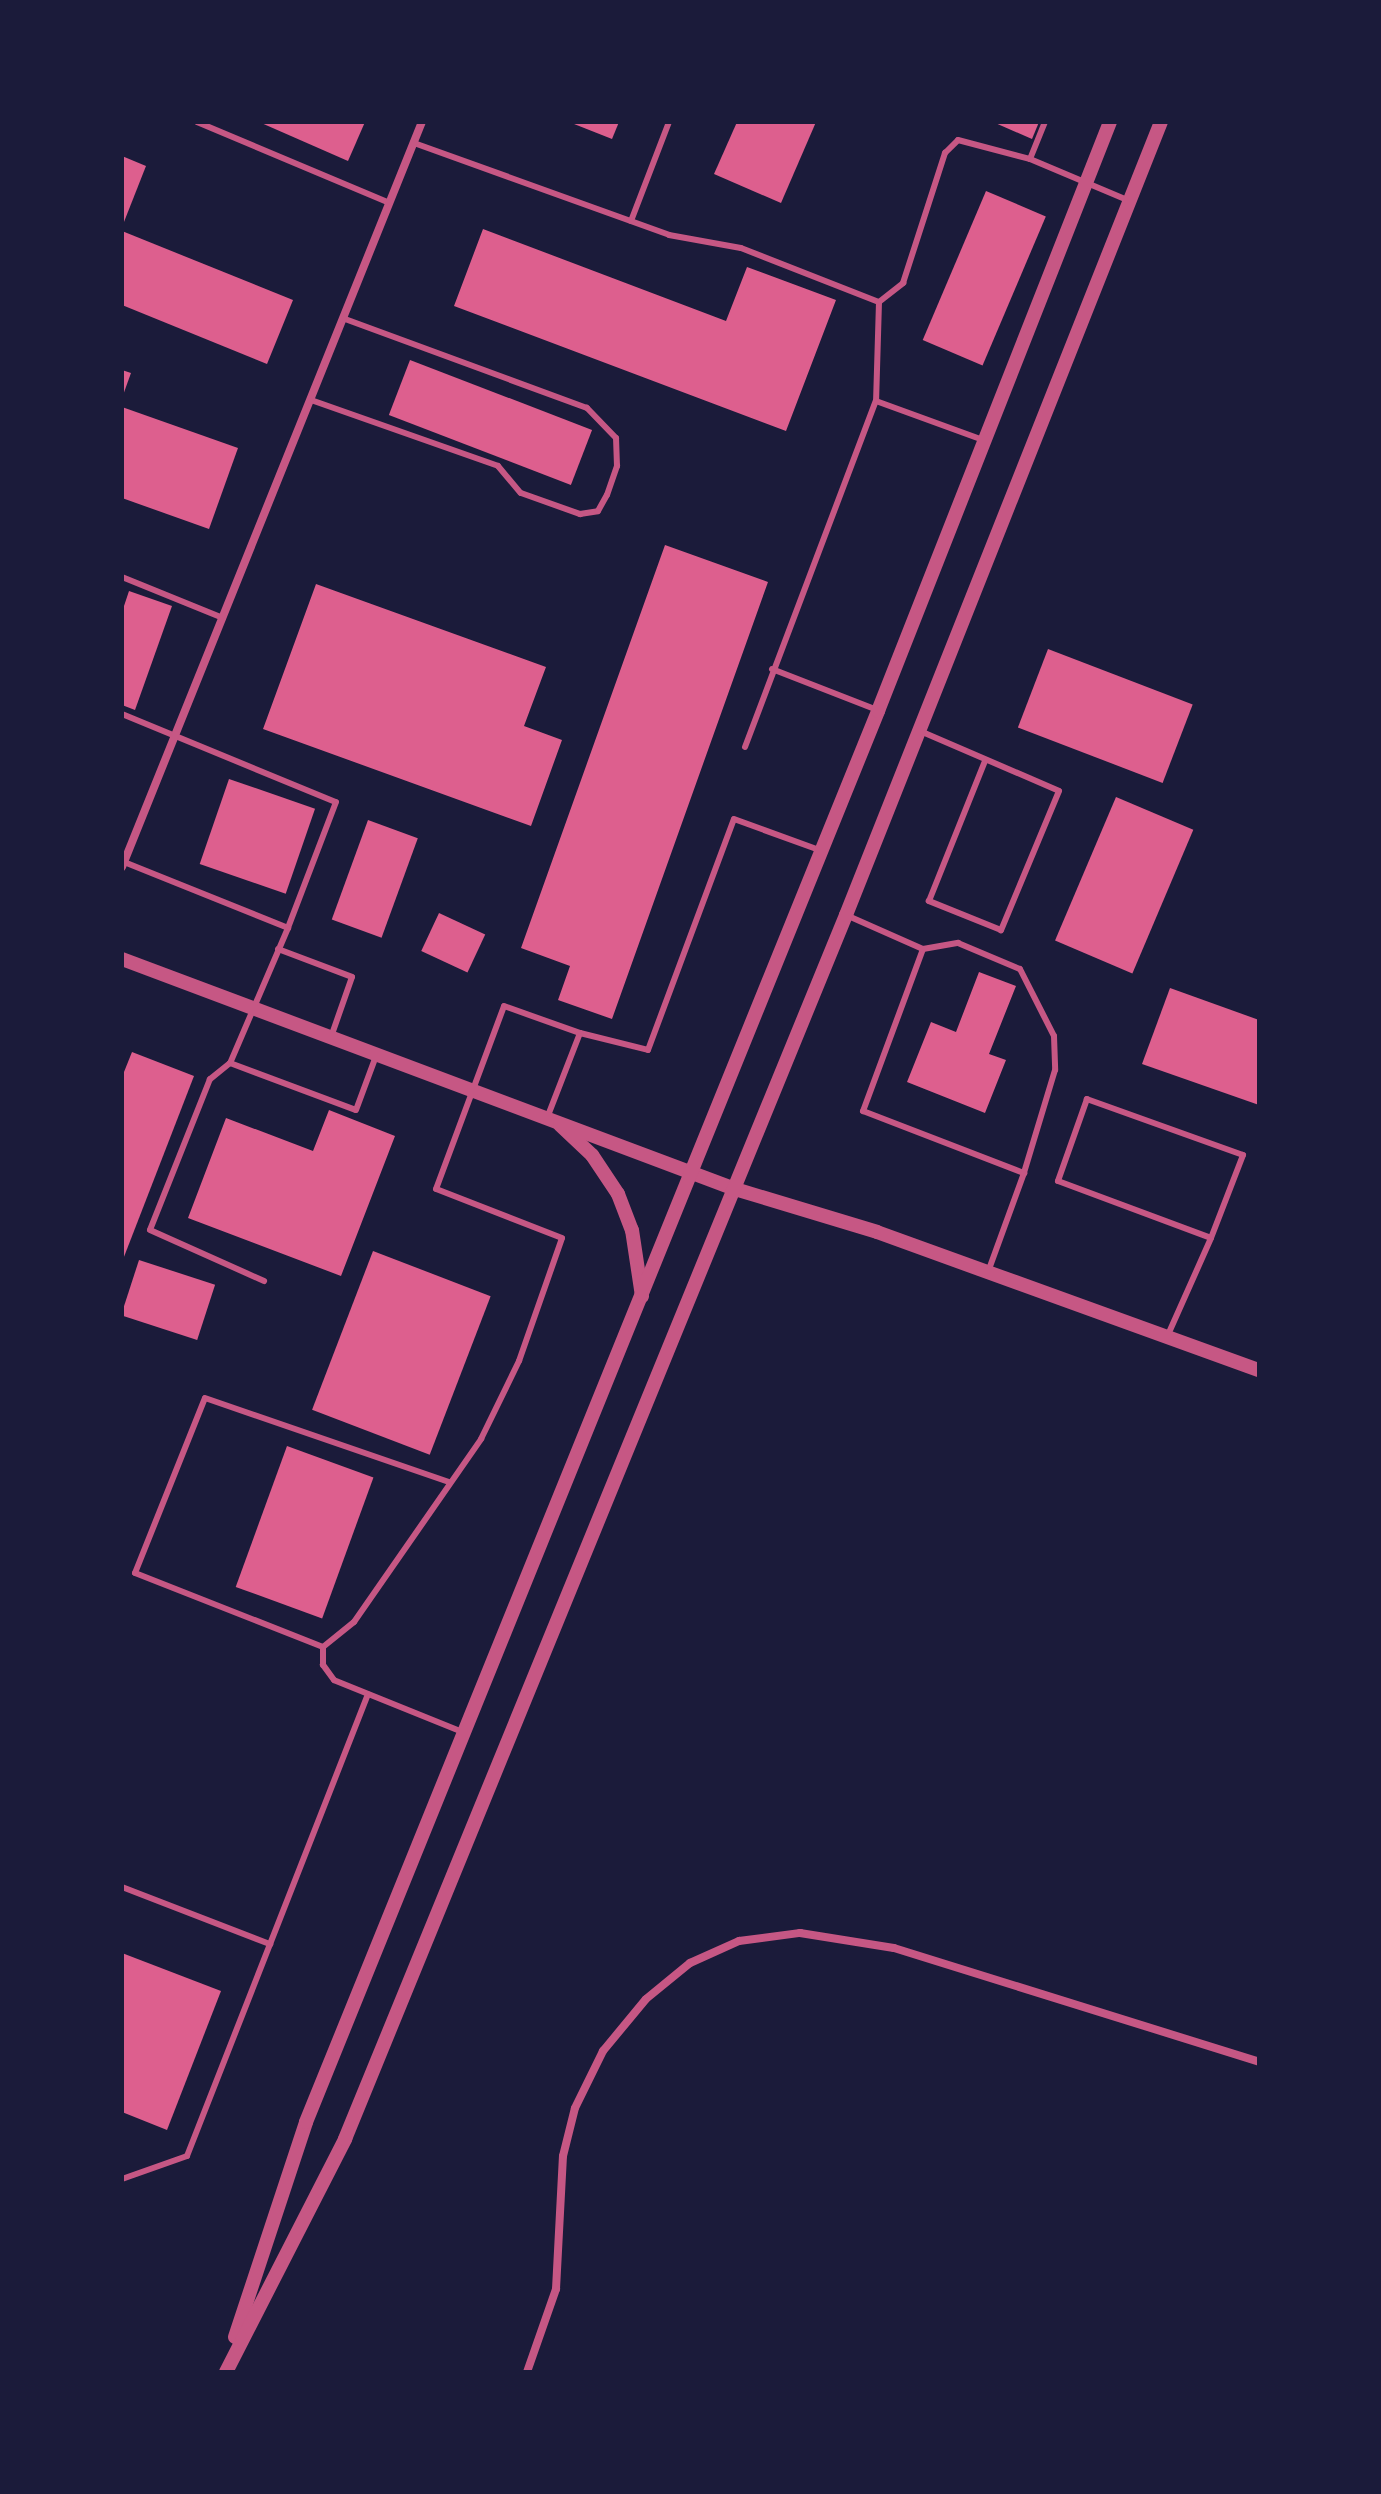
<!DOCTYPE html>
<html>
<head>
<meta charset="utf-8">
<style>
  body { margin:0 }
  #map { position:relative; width:1381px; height:2494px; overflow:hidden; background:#1b1b3a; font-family:"Source Serif 4",serif }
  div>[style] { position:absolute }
  .building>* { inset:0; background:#dd5f8e; transform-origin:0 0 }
  .service>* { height:6px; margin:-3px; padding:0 3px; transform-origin:3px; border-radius:3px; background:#c65784 }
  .minor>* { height:8px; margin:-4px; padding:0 4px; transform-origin:4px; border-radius:4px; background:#c65784 }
  .tertiary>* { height:14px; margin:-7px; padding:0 7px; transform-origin:7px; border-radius:7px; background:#c65784 }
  span { translate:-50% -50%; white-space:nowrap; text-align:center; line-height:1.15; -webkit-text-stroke:8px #1b1b3a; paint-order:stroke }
  .frame { position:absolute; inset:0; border:124px solid #1b1b3a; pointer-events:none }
</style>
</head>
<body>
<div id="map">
  <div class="building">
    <div style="clip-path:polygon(259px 122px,365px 122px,348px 161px)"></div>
    <div style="clip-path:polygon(569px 122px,619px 122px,612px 139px)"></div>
    <div style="clip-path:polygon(737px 122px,816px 122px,781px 203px,714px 174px)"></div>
    <div style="clip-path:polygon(993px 122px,1039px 122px,1032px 139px)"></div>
    <div style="clip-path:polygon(122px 156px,146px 166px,122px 227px)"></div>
    <div style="left:986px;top:191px;width:65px;height:162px;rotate:23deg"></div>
    <div style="clip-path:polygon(483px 229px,726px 321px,747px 267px,836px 300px,786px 431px,454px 306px)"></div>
    <div style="clip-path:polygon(122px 231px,293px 300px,267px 364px,122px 305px)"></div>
    <div style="left:410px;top:360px;width:195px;height:59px;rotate:21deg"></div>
    <div style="clip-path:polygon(122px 370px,131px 373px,122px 398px)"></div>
    <div style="clip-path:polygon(122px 407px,238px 448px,209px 529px,122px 498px)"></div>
    <div style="clip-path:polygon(665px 545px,768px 582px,612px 1019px,558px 1000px,570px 966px,521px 948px)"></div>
    <div style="clip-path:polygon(316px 584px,546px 667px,524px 726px,562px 740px,531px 826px,263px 729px)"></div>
    <div style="clip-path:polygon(129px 591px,172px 606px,135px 710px,122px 705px,122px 612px)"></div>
    <div style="left:1048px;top:649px;width:155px;height:84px;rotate:21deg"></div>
    <div style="left:229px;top:779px;width:91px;height:90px;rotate:19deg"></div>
    <div style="left:1116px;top:797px;width:84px;height:156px;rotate:23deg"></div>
    <div style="left:368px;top:820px;width:53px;height:106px;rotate:20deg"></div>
    <div style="left:439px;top:913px;width:51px;height:42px;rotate:25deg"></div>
    <div style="clip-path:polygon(979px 972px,1016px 986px,989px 1054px,1006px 1060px,985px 1113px,907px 1082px,931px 1022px,956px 1032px)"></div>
    <div style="clip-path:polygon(1170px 988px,1259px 1020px,1259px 1105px,1142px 1064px)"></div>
    <div style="clip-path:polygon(132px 1052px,194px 1076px,122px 1262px,122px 1077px)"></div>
    <div style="clip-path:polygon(329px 1110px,395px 1136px,341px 1276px,188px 1218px,226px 1118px,313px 1151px)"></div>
    <div style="left:373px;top:1251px;width:126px;height:170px;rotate:21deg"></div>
    <div style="left:139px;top:1260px;width:80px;height:58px;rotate:18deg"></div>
    <div style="left:287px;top:1446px;width:92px;height:150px;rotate:20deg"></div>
    <div style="clip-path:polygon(122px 1953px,221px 1991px,167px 2130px,122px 2112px)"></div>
  </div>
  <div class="service">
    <div style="left:197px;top:122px;width:209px;rotate:22.8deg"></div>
    <div style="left:414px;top:143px;width:271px;rotate:19.8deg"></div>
    <div style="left:669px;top:235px;width:73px;rotate:10.2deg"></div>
    <div style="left:741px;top:248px;width:148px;rotate:21.4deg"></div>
    <div style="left:879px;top:302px;width:99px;rotate:91.7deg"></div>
    <div style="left:876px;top:401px;width:114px;rotate:20deg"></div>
    <div style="left:1030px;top:159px;width:40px;rotate:-68deg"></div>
    <div style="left:631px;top:221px;width:106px;rotate:-69deg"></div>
    <div style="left:879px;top:302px;width:31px;rotate:-38deg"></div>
    <div style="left:903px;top:283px;width:137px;rotate:-72.1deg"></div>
    <div style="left:945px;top:153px;width:18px;rotate:-45deg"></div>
    <div style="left:958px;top:140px;width:74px;rotate:14.8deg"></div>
    <div style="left:1030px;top:159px;width:105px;rotate:22.9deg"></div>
    <div style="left:311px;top:400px;width:198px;rotate:19.4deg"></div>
    <div style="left:498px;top:466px;width:35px;rotate:50deg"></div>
    <div style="left:521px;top:493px;width:63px;rotate:19.6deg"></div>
    <div style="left:580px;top:514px;width:18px;rotate:-9deg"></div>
    <div style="left:598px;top:511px;width:18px;rotate:-61deg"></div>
    <div style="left:607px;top:495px;width:31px;rotate:-71deg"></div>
    <div style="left:617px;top:466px;width:28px;rotate:-92deg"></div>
    <div style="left:616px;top:438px;width:42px;rotate:-134deg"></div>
    <div style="left:587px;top:408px;width:260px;rotate:-159.8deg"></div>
    <div style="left:122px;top:577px;width:109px;rotate:22.1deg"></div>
    <div style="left:772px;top:669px;width:113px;rotate:21.3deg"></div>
    <div style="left:122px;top:714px;width:231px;rotate:22.4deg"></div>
    <div style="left:336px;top:802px;width:135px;rotate:110.9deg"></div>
    <div style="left:920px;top:731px;width:151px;rotate:23.3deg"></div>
    <div style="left:1059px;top:791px;width:151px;rotate:112.6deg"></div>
    <div style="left:1001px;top:930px;width:78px;rotate:-158.1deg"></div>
    <div style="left:929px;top:901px;width:151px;rotate:-68.2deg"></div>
    <div style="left:745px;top:747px;width:370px;rotate:-69.3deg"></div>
    <div style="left:124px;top:862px;width:177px;rotate:21.9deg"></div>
    <div style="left:288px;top:928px;width:147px;rotate:113.2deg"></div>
    <div style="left:230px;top:1063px;width:26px;rotate:141deg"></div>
    <div style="left:210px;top:1079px;width:162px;rotate:111.7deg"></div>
    <div style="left:150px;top:1230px;width:125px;rotate:24.1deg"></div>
    <div style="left:846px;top:915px;width:84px;rotate:23.8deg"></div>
    <div style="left:923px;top:949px;width:173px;rotate:110.3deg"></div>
    <div style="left:863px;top:1111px;width:173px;rotate:21.1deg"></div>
    <div style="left:1024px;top:1173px;width:105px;rotate:110deg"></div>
    <div style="left:278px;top:949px;width:79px;rotate:20.7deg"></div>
    <div style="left:352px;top:977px;width:64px;rotate:109.3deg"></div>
    <div style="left:923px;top:949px;width:36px;rotate:-10deg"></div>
    <div style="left:958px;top:943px;width:67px;rotate:22.8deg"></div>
    <div style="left:1020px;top:969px;width:75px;rotate:63.1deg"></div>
    <div style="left:1054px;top:1036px;width:34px;rotate:88deg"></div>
    <div style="left:1055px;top:1070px;width:108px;rotate:106.8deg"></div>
    <div style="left:580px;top:1033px;width:70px;rotate:14deg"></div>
    <div style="left:648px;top:1050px;width:246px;rotate:-69.6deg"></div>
    <div style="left:734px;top:819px;width:90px;rotate:20deg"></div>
    <div style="left:230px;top:1063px;width:134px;rotate:20.5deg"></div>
    <div style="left:356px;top:1110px;width:58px;rotate:-69.7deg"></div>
    <div style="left:1167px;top:1337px;width:108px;rotate:-66deg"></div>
    <div style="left:1211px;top:1238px;width:89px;rotate:-68.9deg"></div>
    <div style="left:1243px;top:1155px;width:166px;rotate:-160.3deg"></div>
    <div style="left:1087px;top:1099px;width:87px;rotate:109.5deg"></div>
    <div style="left:1058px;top:1181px;width:163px;rotate:20.4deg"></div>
    <div style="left:323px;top:1647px;width:202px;rotate:-158.5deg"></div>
    <div style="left:135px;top:1573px;width:188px;rotate:-68.2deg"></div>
    <div style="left:205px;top:1398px;width:258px;rotate:19deg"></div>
    <div style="left:465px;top:1733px;width:141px;rotate:-158deg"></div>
    <div style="left:334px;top:1680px;width:19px;rotate:-126deg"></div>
    <div style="left:323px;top:1665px;width:18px;rotate:-90deg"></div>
    <div style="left:323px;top:1647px;width:40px;rotate:-39deg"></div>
    <div style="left:354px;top:1622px;width:223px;rotate:-55.2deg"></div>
    <div style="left:481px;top:1439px;width:87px;rotate:-64deg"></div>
    <div style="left:519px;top:1361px;width:130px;rotate:-70.7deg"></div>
    <div style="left:562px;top:1238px;width:135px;rotate:-158.7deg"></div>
    <div style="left:436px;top:1189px;width:195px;rotate:-69.6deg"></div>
    <div style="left:504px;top:1006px;width:81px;rotate:19.6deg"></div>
    <div style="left:580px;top:1033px;width:91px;rotate:111.2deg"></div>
    <div style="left:122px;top:1887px;width:159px;rotate:21.1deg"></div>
    <div style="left:122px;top:2179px;width:69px;rotate:-19.5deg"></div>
    <div style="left:187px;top:2156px;width:496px;rotate:-68.6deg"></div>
  </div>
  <div class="minor">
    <div style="left:122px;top:867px;width:803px;rotate:-68.07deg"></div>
    <div style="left:527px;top:2372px;width:88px;rotate:-70.7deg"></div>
    <div style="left:556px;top:2289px;width:133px;rotate:-87deg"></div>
    <div style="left:563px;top:2156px;width:49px;rotate:-76deg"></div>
    <div style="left:575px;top:2108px;width:64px;rotate:-63.8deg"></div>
    <div style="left:603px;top:2051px;width:67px;rotate:-50.4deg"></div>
    <div style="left:646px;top:1999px;width:57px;rotate:-39.3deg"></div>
    <div style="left:690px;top:1963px;width:54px;rotate:-24.2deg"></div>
    <div style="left:739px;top:1941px;width:62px;rotate:-7.5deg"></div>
    <div style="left:800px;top:1933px;width:95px;rotate:9.1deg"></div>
    <div style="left:894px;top:1948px;width:382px;rotate:17.3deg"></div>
  </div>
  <div class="tertiary">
    <div style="left:122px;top:959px;width:655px;rotate:20.57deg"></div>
    <div style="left:735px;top:1189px;width:148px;rotate:16.8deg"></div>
    <div style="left:877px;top:1232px;width:406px;rotate:19.9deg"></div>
    <div style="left:560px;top:1125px;width:44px;rotate:43.2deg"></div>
    <div style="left:592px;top:1155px;width:47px;rotate:56.3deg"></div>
    <div style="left:618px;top:1194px;width:39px;rotate:69deg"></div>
    <div style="left:632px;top:1230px;width:67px;rotate:81.4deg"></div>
    <div style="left:235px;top:2337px;width:226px;rotate:-71.7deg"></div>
    <div style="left:306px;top:2122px;width:1523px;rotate:-67.93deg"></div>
    <div style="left:878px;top:711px;width:633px;rotate:-68.5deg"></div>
    <div style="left:226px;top:2372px;width:262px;rotate:-62.9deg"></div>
    <div style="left:345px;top:2139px;width:1323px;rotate:-67.74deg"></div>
    <div style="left:846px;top:915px;width:853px;rotate:-68.34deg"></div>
  </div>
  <div class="frame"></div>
</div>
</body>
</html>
